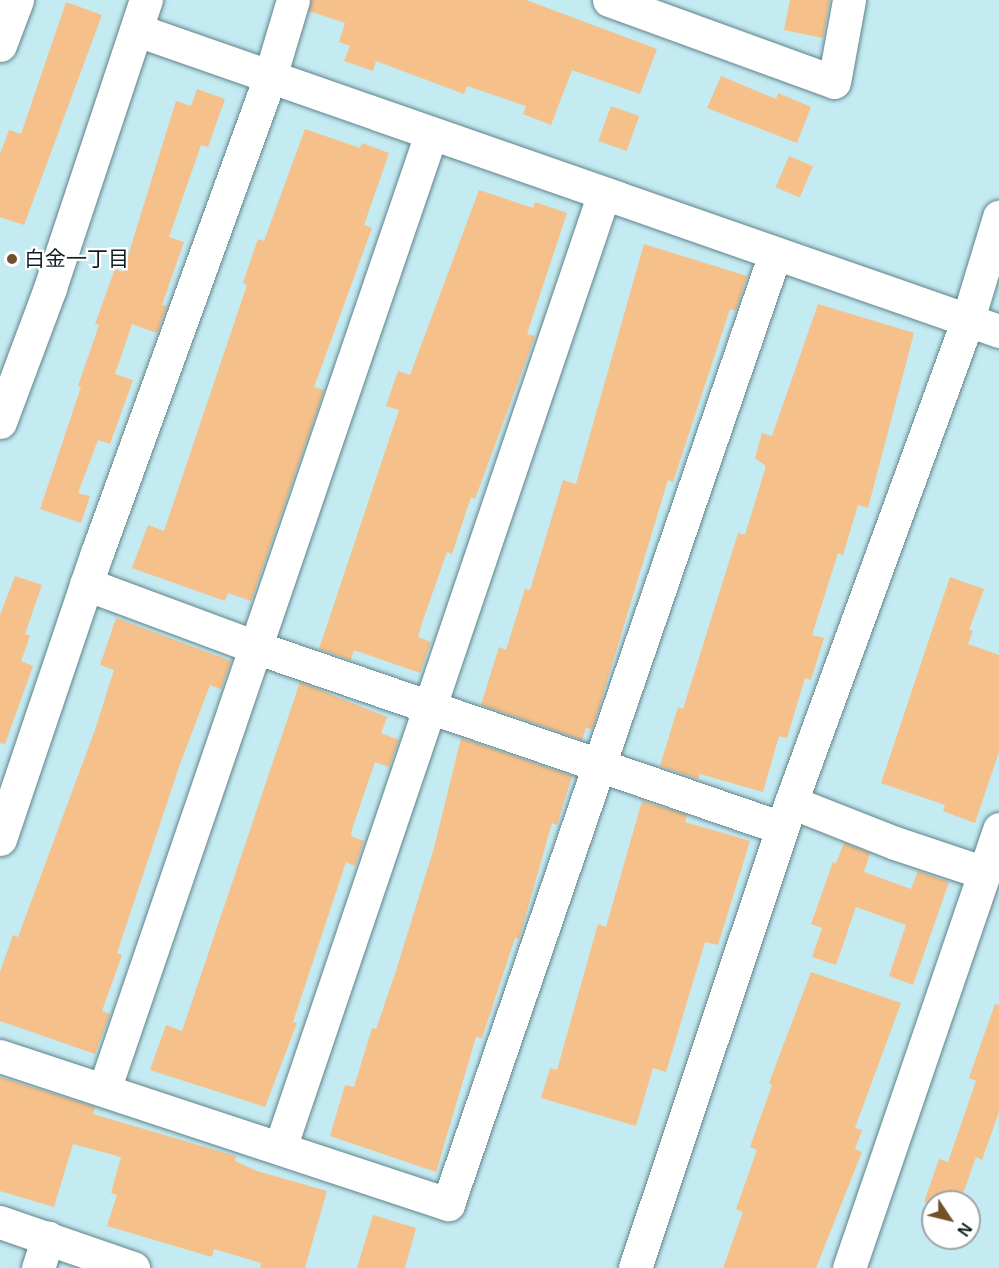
<!DOCTYPE html>
<html>
<head>
<meta charset="utf-8">
<style>
  body { margin:0 }
  #map { position:relative; width:999px; height:1268px; overflow:hidden; background:#c4eaf2; font-family:Helvetica,"Noto Sans JP",sans-serif }
  div>[style] { position:absolute }
  .building>* { inset:0; background:#f6c08a; transform-origin:0 0 }
  .roads { filter:drop-shadow(0 0 2px #60838a) drop-shadow(0 0 2px #60838a) }
  .street>* { height:33px; margin:-16.5px; padding:0 16.5px; transform-origin:16.5px; border-radius:16.5px; background:#fff }
  .secondary>* { height:33px; margin:-16.5px; padding:0 16.5px; transform-origin:16.5px; border-radius:16.5px; background:#fff }
  .dots>* { width:16px; height:16px; translate:-50% -50%; box-sizing:border-box; border:3px solid #fff; border-radius:50% }
  span { translate:-50% -50%; white-space:nowrap; text-align:center; line-height:1.15; -webkit-text-stroke:4.5px #fff; paint-order:stroke }
  .poi-label { font-size:21px; color:#101e21 }
  .left { translate:0 -50%; text-align:left }
  .north { position:absolute; left:921px; top:1190px; width:60px; height:60px; box-sizing:border-box; background:#fff; border:2px solid #9fa5a6; border-radius:50%; rotate:125deg; font-size:16px; font-weight:700; line-height:24px; text-align:center; color:#101e21 }
  .north::after { content:''; display:block; margin:auto; width:21px; height:27px; background:#735029; clip-path:polygon(50% 0,100% 100%,50% 72%,0 100%) }
</style>
</head>
<body>
<div id="map">
  <div class="building">
    <div style="clip-path:polygon(311px 0,526px 0,657px 49px,640px 94px,572px 70px,551px 125px,523px 114px,526px 106px,467px 86px,464px 94px,376px 61px,373px 71px,344px 61px,350px 46px,339px 42px,345px 23px,309px 11px)"></div>
    <div style="clip-path:polygon(790px 0,830px 0,823px 38px,784px 30px)"></div>
    <div style="clip-path:polygon(66px 2px,102px 15px,24px 225px,0 217px,0 154px,9px 130px,21px 134px)"></div>
    <div style="clip-path:polygon(721px 76px,776px 99px,778px 93px,811px 107px,797px 143px,707px 108px)"></div>
    <div style="clip-path:polygon(197px 89px,225px 99px,208px 147px,201px 145px,169px 237px,184px 242px,162px 305px,167px 306px,157px 333px,132px 324px,115px 374px,133px 380px,110px 444px,98px 440px,78px 493px,90px 496px,81px 523px,40px 509px,81px 387px,78px 386px,99px 325px,95px 324px,115px 269px,123px 272px,176px 101px,191px 106px)"></div>
    <div style="left:611px;top:106px;width:30px;height:37px;rotate:20deg"></div>
    <div style="clip-path:polygon(305px 129px,360px 148px,362px 143px,389px 153px,364px 225px,372px 228px,314px 387px,324px 390px,251px 601px,228px 593px,225px 601px,132px 568px,148px 525px,164px 531px,247px 285px,243px 283px,258px 239px,264px 241px)"></div>
    <div style="left:789px;top:156px;width:26px;height:34px;rotate:23deg"></div>
    <div style="clip-path:polygon(479px 190px,533px 208px,535px 202px,567px 213px,527px 334px,535px 336px,475px 499px,471px 497px,452px 554px,447px 552px,423px 620px,418px 637px,431px 642px,420px 673px,354px 650px,351px 660px,319px 649px,399px 410px,386px 406px,398px 371px,410px 375px)"></div>
    <div style="clip-path:polygon(644px 244px,747px 276px,736px 311px,730px 309px,673px 482px,668px 480px,595px 721px,592px 729px,586px 728px,582px 740px,481px 705px,499px 647px,506px 650px,525px 589px,530px 590px,563px 480px,576px 484px)"></div>
    <div style="clip-path:polygon(818px 304px,914px 333px,868px 508px,858px 505px,843px 555px,838px 553px,812px 635px,824px 638px,811px 680px,805px 678px,787px 738px,779px 736px,763px 792px,700px 774px,698px 779px,660px 766px,678px 707px,683px 709px,738px 533px,745px 535px,766px 466px,755px 458px,762px 433px,772px 436px)"></div>
    <div style="clip-path:polygon(15px 576px,42px 585px,25px 634px,30px 636px,21px 661px,33px 666px,5px 744px,0 743px,0 615px)"></div>
    <div style="clip-path:polygon(950px 577px,984px 589px,969px 630px,973px 631px,968px 644px,999px 655px,999px 752px,975px 823px,943px 811px,945px 805px,881px 783px)"></div>
    <div style="clip-path:polygon(116px 618px,231px 661px,221px 689px,210px 685px,179px 767px,117px 953px,122px 955px,102px 1011px,110px 1014px,95px 1054px,0 1021px,0 972px,13px 935px,18px 937px,95px 730px,114px 670px,100px 665px)"></div>
    <div style="clip-path:polygon(300px 682px,387px 717px,381px 733px,399px 740px,389px 767px,375px 762px,352px 829px,351px 836px,364px 841px,355px 866px,346px 862px,293px 1022px,297px 1023px,265px 1107px,150px 1070px,166px 1025px,182px 1031px)"></div>
    <div style="clip-path:polygon(461px 738px,572px 776px,557px 825px,552px 823px,519px 939px,515px 938px,482px 1038px,476px 1037px,436px 1172px,330px 1136px,345px 1085px,354px 1087px,372px 1028px,376px 1029px,395px 974px,434px 848px)"></div>
    <div style="clip-path:polygon(642px 801px,687px 815px,685px 822px,750px 841px,718px 945px,705px 942px,666px 1072px,653px 1068px,636px 1126px,541px 1098px,550px 1068px,557px 1070px,598px 924px,606px 927px)"></div>
    <div style="clip-path:polygon(844px 843px,870px 853px,864px 872px,911px 889px,918px 871px,949px 882px,913px 985px,889px 976px,906px 925px,856px 907px,836px 965px,812px 957px,822px 928px,811px 924px,833px 862px,836px 863px)"></div>
    <div style="clip-path:polygon(811px 972px,901px 1003px,855px 1128px,862px 1130px,855px 1149px,862px 1152px,816px 1268px,723px 1268px,743px 1212px,736px 1209px,757px 1150px,750px 1147px,772px 1085px,769px 1083px)"></div>
    <div style="clip-path:polygon(995px 1004px,999px 1005px,999px 1112px,982px 1160px,976px 1157px,960px 1202px,924px 1202px,939px 1159px,948px 1162px,976px 1081px,969px 1078px)"></div>
    <div style="clip-path:polygon(0 1077px,95px 1107px,93px 1114px,236px 1156px,235px 1161px,257px 1171px,327px 1191px,305px 1268px,260px 1268px,261px 1263px,214px 1249px,212px 1257px,107px 1226px,117px 1195px,111px 1193px,121px 1157px,73px 1144px,54px 1207px,0 1191px)"></div>
    <div style="clip-path:polygon(373px 1215px,416px 1228px,405px 1268px,357px 1268px)"></div>
  </div>
  <div class="roads">
    <div class="street">
      <div style="left:609px;top:0;width:239px;rotate:20deg"></div>
      <div style="left:834px;top:82px;width:83px;rotate:-79.6deg"></div>
      <div style="left:137px;top:30px;width:913px;rotate:19.25deg"></div>
      <div style="left:0;top:45px;width:48px;rotate:-69.3deg"></div>
      <div style="left:86px;top:584px;width:180px;rotate:20.4deg"></div>
      <div style="left:255px;top:647px;width:557px;rotate:18.96deg"></div>
      <div style="left:791px;top:802px;width:112px;rotate:21.5deg"></div>
      <div style="left:895px;top:843px;width:92px;rotate:18.4deg"></div>
      <div style="left:0;top:839px;width:302px;rotate:-71.3deg"></div>
      <div style="left:97px;top:553px;width:506px;rotate:-70.03deg"></div>
      <div style="left:270px;top:77px;width:80px;rotate:-73.4deg"></div>
      <div style="left:0;top:1056px;width:472px;rotate:18.3deg"></div>
      <div style="left:448px;top:1204px;width:1005px;rotate:-71.01deg"></div>
      <div style="left:104px;top:1090px;width:1010px;rotate:-71.12deg"></div>
      <div style="left:280px;top:1148px;width:1008px;rotate:-71.26deg"></div>
      <div style="left:0;top:1222px;width:141px;rotate:19.1deg"></div>
      <div style="left:38px;top:1268px;width:32px;rotate:-72deg"></div>
      <div style="left:635px;top:1268px;width:491px;rotate:-71.5deg"></div>
      <div style="left:791px;top:802px;width:514px;rotate:-69.87deg"></div>
      <div style="left:968px;top:319px;width:107px;rotate:-73.1deg"></div>
      <div style="left:849px;top:1268px;width:464px;rotate:-71.1deg"></div>
    </div>
    <div class="secondary">
      <div style="left:0;top:422px;width:143px;rotate:-69.5deg"></div>
      <div style="left:50px;top:288px;width:304px;rotate:-71.6deg"></div>
    </div>
  </div>
  <div class="dots">
    <div style="left:12px;top:259px;background:#735029"></div>
  </div>
  <div class="poi-label">
    <span class="left" style="left:24px;top:259px">白金一丁目</span>
  </div>
  <div class="north">N</div>
</div>
</body>
</html>
